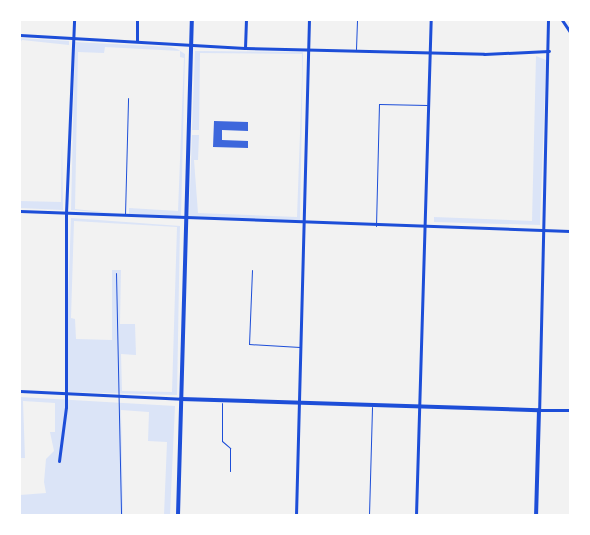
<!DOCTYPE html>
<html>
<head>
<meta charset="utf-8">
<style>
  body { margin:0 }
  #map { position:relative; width:590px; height:535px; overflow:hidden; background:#f2f2f2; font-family:"DM Sans",sans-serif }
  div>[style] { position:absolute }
  .green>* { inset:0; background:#dbe4f7 }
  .building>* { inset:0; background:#3d67dc }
  .service>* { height:1px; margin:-0.5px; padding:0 0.5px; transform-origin:0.5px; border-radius:0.5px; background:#1d4ed8 }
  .minor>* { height:3px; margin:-1.5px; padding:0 1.5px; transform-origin:1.5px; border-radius:1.5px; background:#1d4ed8 }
  .tertiary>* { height:4px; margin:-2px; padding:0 2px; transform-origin:2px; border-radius:2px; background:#1d4ed8 }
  span { translate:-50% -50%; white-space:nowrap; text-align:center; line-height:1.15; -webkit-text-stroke:5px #fff; paint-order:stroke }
  .frame { position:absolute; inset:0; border:21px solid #fff; pointer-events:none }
</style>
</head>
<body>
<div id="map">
  <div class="green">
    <div style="clip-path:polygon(20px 38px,69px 41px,69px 45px,22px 40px,20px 43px)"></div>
    <div style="clip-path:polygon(75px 42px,171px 47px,177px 49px,185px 54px,181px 217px,129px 214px,129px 208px,178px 211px,184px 58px,180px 57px,180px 51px,105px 47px,104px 53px,78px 52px,75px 209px,121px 214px,71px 210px)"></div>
    <div style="clip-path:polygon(195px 51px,303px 52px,300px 221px,189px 217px,192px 135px,199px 135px,198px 160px,194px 160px,198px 213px,297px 217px,302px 78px,302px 54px,200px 53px,199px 130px,192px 130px)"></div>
    <div style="clip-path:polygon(536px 56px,546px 60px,540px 225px,434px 222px,434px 217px,532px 221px)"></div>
    <div style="clip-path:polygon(62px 139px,63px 210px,20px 208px,20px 201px,61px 202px)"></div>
    <div style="clip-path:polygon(evenodd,71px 218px,180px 226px,177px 395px,69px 392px,65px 387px,71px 218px,74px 221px,177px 227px,172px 392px,122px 391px,121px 354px,136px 355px,135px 324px,120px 324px,121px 270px,112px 270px,112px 340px,76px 339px,75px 319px,71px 318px,74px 221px)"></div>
    <div style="clip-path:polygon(20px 397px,175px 406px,170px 515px,164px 515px,167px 442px,148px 441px,149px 412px,121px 410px,123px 515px,20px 515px,20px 495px,46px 493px,44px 482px,46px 459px,54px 451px,50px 432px,55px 432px,55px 403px,23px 401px,25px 458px,20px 458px)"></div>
  </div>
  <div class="building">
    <div style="clip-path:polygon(214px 121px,248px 122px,248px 131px,222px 130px,222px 140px,248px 141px,248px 148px,213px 147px)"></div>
  </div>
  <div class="service">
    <div style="left:356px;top:49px;width:29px;rotate:-88deg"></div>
    <div style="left:125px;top:215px;width:117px;rotate:-88.5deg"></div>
    <div style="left:376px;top:226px;width:122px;rotate:-88.6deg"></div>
    <div style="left:379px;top:104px;width:48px;rotate:1.2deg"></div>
    <div style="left:252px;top:270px;width:74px;rotate:92.3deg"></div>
    <div style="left:249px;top:344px;width:51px;rotate:3.4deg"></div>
    <div style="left:116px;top:273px;width:242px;rotate:88.8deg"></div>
    <div style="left:222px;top:403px;width:38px;rotate:90deg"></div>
    <div style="left:222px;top:441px;width:11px;rotate:41deg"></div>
    <div style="left:230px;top:448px;width:23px;rotate:90deg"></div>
    <div style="left:369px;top:515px;width:108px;rotate:-88.4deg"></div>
  </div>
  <div class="minor">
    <div style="left:137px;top:20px;width:21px;rotate:90deg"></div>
    <div style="left:548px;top:20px;width:390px;rotate:91.3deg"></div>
    <div style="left:539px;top:410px;width:31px"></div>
    <div style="left:562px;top:20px;width:14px;rotate:56deg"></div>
    <div style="left:20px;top:35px;width:225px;rotate:3.3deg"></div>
    <div style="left:245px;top:48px;width:239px;rotate:1.4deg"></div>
    <div style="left:484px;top:54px;width:65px;rotate:-2.6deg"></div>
    <div style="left:245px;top:48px;width:28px;rotate:-88deg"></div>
    <div style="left:20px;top:211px;width:550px;rotate:2.08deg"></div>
    <div style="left:20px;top:391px;width:161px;rotate:2.8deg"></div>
    <div style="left:59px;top:461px;width:54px;rotate:-82.6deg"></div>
    <div style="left:66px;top:407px;width:194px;rotate:-90deg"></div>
    <div style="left:66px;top:213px;width:193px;rotate:-87.6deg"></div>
    <div style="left:296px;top:515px;width:495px;rotate:-88.5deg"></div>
    <div style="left:416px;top:515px;width:495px;rotate:-88.3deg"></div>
  </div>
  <div class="tertiary">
    <div style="left:181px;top:399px;width:358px;rotate:1.8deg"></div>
    <div style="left:539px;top:410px;width:105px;rotate:91.6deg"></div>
    <div style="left:178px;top:515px;width:495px;rotate:-88.4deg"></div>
  </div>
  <div class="frame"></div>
</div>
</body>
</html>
